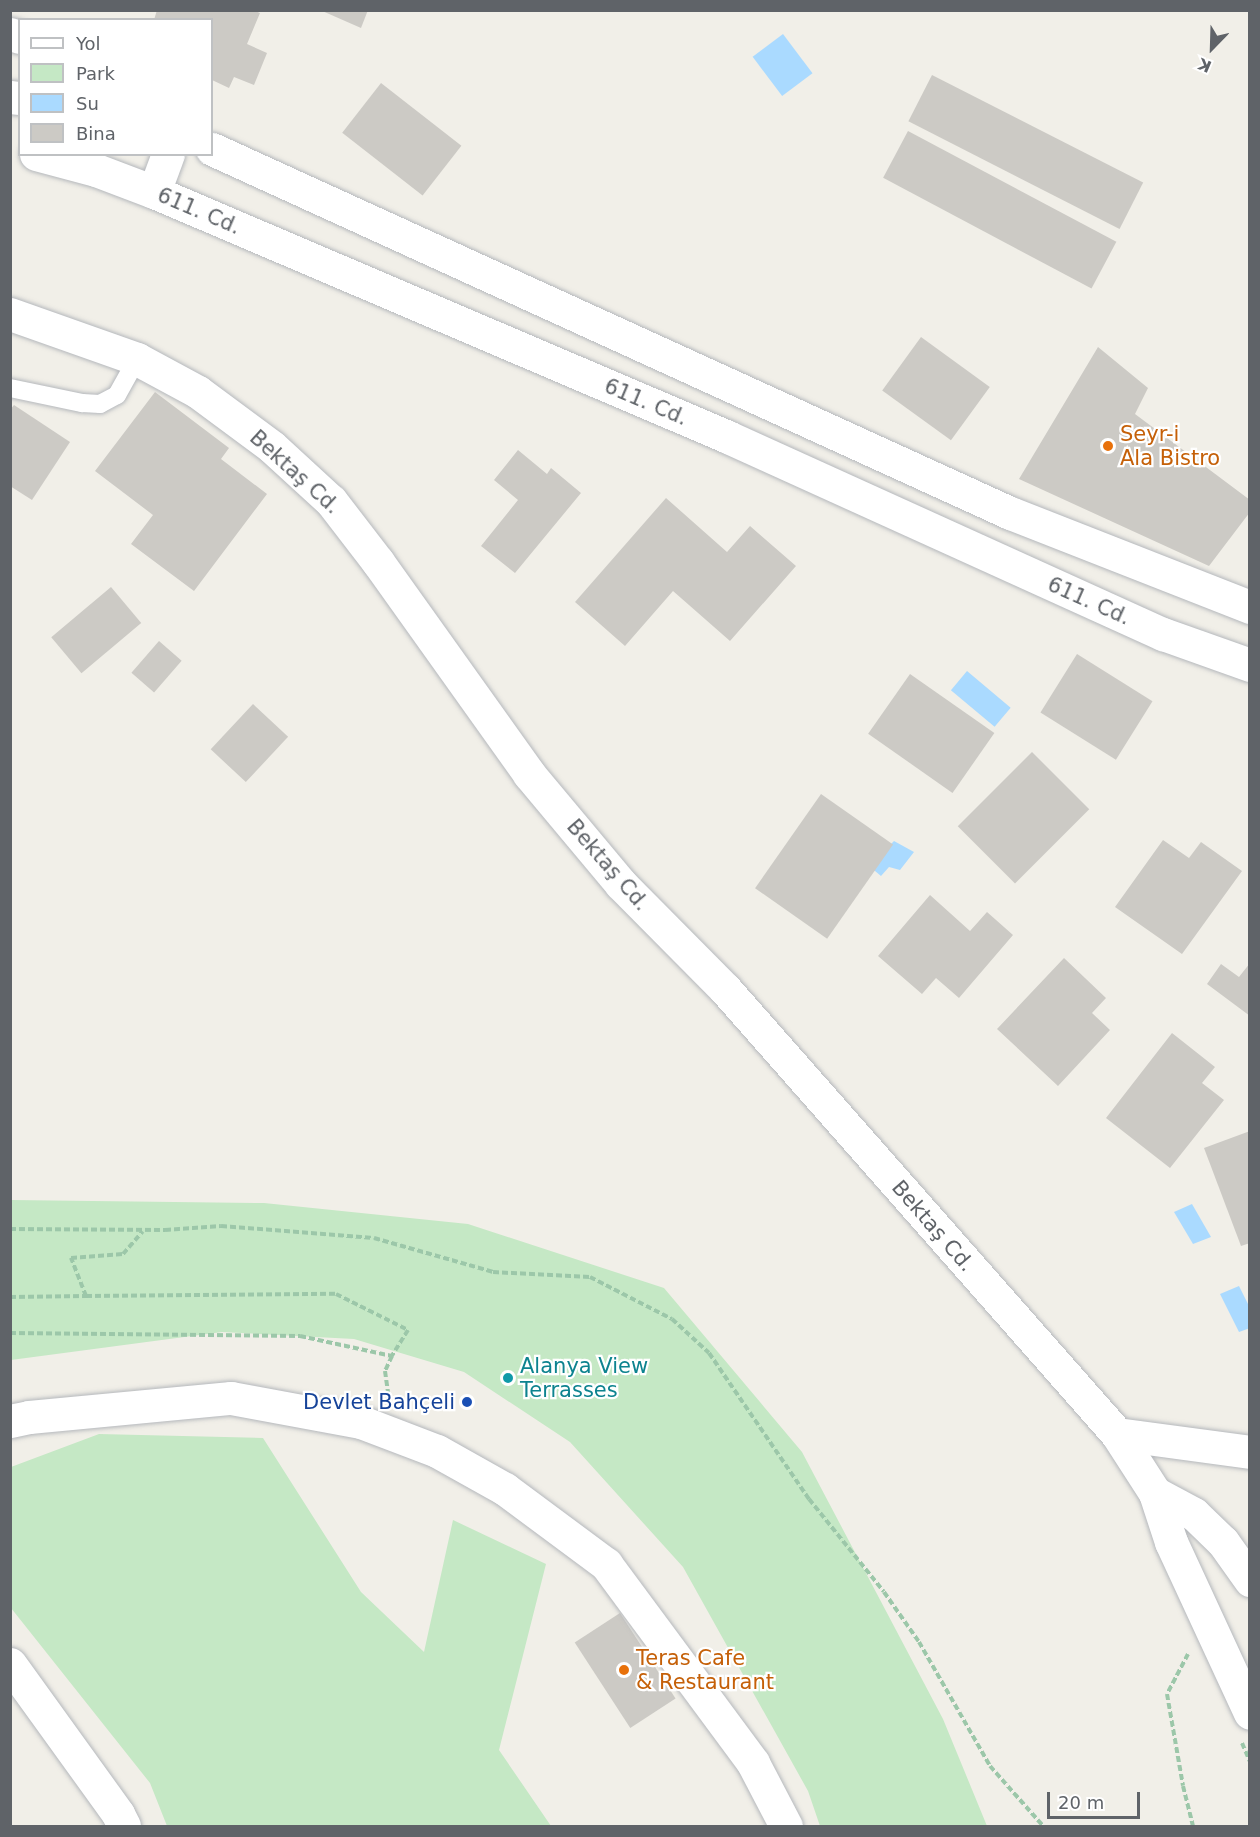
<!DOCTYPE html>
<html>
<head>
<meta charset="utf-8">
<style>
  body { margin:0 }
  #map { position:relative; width:1260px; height:1837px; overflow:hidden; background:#f1efe8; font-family:"DejaVu Sans",sans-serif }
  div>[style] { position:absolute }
  .green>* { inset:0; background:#c5e8c5 }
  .water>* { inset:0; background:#aadaff; transform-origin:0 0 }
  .building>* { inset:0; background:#cccac5; transform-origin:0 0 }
  .path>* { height:4px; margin-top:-2px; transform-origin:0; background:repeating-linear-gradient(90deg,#9cc7a9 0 6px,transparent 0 9px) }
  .roads { filter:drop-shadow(0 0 2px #b5b8bc) drop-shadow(0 0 2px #b5b8bc) }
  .service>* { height:18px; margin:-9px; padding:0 9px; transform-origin:9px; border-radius:9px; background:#fff }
  .minor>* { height:33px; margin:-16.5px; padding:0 16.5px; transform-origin:16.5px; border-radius:16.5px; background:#fff }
  .tertiary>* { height:33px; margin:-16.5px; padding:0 16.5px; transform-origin:16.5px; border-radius:16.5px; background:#fff }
  .dots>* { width:16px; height:16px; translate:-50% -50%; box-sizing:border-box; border:3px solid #fff; border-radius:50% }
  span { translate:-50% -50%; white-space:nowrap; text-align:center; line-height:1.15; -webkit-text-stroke:4.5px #fff; paint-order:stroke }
  .street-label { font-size:21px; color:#5f6368 }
  .food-label { font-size:21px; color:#c56008 }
  .left { translate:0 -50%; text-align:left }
  .culture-label { font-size:21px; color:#0d838f }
  .transit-label { font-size:21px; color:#164399 }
  .right { translate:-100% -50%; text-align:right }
  .frame { position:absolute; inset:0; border:12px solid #5f6368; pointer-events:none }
  .legend { position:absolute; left:18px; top:18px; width:195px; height:138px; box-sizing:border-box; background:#fff; border:2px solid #bfc1c3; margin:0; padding:8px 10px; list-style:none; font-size:18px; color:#5f6368 }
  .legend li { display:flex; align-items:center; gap:12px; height:30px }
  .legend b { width:30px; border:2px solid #bfc1c3 }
  .north { position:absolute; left:1182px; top:18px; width:60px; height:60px; -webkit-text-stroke:4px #fff; paint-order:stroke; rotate:203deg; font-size:16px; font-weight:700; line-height:24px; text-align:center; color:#5f6368 }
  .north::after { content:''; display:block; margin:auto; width:21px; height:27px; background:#5f6368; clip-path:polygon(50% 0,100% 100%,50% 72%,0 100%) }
  .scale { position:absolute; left:1047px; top:1792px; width:93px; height:27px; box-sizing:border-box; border:3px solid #5f6368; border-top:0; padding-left:8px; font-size:18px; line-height:21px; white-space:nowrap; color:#5f6368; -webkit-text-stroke:4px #fff; paint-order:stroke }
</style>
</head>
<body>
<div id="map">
  <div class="green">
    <div style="clip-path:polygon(11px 1200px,264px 1203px,468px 1224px,664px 1288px,802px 1452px,943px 1719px,987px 1826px,820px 1826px,808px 1791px,683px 1567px,570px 1442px,464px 1372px,354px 1339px,222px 1332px,11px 1360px)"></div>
    <div style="clip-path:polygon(99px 1434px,263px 1438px,361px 1592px,424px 1652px,453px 1520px,546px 1564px,499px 1750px,551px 1826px,167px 1826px,150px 1783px,11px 1608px,11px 1467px)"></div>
  </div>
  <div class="water">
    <div style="left:783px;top:34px;width:49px;height:38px;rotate:53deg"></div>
    <div style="left:967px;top:671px;width:57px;height:25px;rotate:40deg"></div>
    <div style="clip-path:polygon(894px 841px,914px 852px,900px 870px,889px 867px,881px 876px,869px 866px)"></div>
    <div style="clip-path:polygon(1192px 1204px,1211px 1237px,1193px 1244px,1174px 1212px)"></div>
    <div style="clip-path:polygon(1239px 1286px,1249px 1306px,1250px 1328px,1239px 1332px,1220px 1294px)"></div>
  </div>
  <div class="building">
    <div style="clip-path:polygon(157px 10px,253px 10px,260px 13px,247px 44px,267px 53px,254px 85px,234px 77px,229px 88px,212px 80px,212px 20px,154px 20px)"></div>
    <div style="clip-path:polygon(320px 10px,368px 10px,361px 28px)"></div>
    <div style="left:932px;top:75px;width:237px;height:52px;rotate:27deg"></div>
    <div style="left:381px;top:83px;width:102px;height:63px;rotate:38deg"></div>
    <div style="left:908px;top:131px;width:236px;height:53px;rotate:28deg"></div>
    <div style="left:921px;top:337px;width:85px;height:66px;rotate:36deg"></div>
    <div style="clip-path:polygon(1098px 347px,1148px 388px,1135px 414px,1250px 500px,1250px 512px,1209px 566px,1019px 479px)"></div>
    <div style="clip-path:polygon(155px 392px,229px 448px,221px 459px,267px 494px,194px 591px,131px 544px,153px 515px,95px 471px)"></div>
    <div style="clip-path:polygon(14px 405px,70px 442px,32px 500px,10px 486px,10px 410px)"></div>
    <div style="clip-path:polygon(518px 450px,547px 474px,551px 468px,581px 493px,515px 573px,481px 546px,518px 500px,494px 480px)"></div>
    <div style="clip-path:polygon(666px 498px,727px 552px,750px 526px,796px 566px,730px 641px,673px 591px,625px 646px,575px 602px)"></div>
    <div style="left:111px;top:587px;width:47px;height:78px;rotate:50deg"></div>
    <div style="left:159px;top:641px;width:30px;height:42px;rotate:41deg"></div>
    <div style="left:1077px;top:654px;width:89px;height:69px;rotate:32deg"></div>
    <div style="left:910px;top:674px;width:103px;height:73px;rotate:35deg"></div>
    <div style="left:253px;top:704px;width:48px;height:62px;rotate:43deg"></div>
    <div style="left:1032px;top:752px;width:81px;height:105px;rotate:45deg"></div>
    <div style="left:821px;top:794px;width:88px;height:115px;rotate:35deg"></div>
    <div style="clip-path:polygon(1163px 840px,1189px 858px,1201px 842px,1242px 871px,1182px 954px,1115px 907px)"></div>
    <div style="clip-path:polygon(930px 895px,970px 931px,987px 912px,1013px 935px,959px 998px,936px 978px,922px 994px,878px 956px)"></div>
    <div style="clip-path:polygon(1064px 958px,1106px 998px,1092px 1013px,1110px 1030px,1058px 1086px,997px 1029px)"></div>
    <div style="clip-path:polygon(1250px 963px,1250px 1016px,1207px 984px,1221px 964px,1239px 977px)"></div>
    <div style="clip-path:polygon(1172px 1033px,1215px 1067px,1202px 1083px,1224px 1100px,1170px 1168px,1106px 1118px)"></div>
    <div style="clip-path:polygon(1250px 1131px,1250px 1243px,1241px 1246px,1204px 1148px)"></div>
    <div style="left:620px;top:1613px;width:102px;height:54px;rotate:57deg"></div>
  </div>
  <div class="path">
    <div style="left:10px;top:1229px;width:155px;rotate:0.4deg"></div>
    <div style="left:165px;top:1230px;width:56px;rotate:-4.1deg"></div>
    <div style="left:221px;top:1226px;width:153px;rotate:4.5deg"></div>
    <div style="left:374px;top:1238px;width:124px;rotate:15.9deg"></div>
    <div style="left:493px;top:1272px;width:97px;rotate:3deg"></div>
    <div style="left:590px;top:1277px;width:92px;rotate:27.1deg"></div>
    <div style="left:672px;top:1319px;width:50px;rotate:42.6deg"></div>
    <div style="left:709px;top:1353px;width:177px;rotate:55.6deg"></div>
    <div style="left:809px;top:1499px;width:119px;rotate:51.1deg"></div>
    <div style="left:884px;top:1592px;width:61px;rotate:55deg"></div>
    <div style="left:919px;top:1642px;width:143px;rotate:60.2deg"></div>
    <div style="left:990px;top:1766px;width:80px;rotate:48.5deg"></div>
    <div style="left:86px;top:1296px;width:250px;rotate:-0.5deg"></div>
    <div style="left:336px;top:1294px;width:80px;rotate:26.6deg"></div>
    <div style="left:408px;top:1330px;width:31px;rotate:122deg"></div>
    <div style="left:10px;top:1297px;width:76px;rotate:-0.8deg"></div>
    <div style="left:86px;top:1296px;width:41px;rotate:-111.5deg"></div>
    <div style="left:71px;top:1258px;width:52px;rotate:-4.4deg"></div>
    <div style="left:123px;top:1254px;width:30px;rotate:-49deg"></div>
    <div style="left:10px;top:1333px;width:290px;rotate:0.6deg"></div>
    <div style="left:300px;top:1336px;width:94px;rotate:12.3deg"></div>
    <div style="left:392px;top:1356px;width:17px;rotate:115deg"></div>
    <div style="left:385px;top:1371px;width:28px;rotate:82deg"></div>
    <div style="left:1188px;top:1654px;width:45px;rotate:117.7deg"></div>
    <div style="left:1167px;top:1694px;width:93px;rotate:80.1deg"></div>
    <div style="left:1183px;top:1786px;width:41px;rotate:76deg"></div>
    <div style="left:1242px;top:1743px;width:21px;rotate:67deg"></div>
  </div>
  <div class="roads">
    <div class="service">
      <div style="left:10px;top:388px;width:74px;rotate:11.8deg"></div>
      <div style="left:82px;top:403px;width:18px;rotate:3deg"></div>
      <div style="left:100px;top:404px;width:19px;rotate:-28deg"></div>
      <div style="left:117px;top:395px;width:41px;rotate:-60.9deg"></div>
    </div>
    <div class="minor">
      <div style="left:10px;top:34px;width:10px;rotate:17deg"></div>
      <div style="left:10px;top:97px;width:10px;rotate:6deg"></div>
      <div style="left:212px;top:149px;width:877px;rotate:24.52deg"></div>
      <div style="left:1010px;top:513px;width:258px;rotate:21.4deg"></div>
      <div style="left:36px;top:154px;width:62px;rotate:14.9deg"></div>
      <div style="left:96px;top:170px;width:62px;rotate:20.8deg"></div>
      <div style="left:154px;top:192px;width:624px;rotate:23.11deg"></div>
      <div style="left:728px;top:437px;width:478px;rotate:24.4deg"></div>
      <div style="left:1163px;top:634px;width:92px;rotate:19.6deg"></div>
      <div style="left:154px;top:192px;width:40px;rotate:-69.8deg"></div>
      <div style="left:10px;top:314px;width:135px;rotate:19.5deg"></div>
      <div style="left:137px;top:359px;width:69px;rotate:28.4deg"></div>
      <div style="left:198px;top:392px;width:92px;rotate:36.6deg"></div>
      <div style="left:272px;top:447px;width:80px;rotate:42.5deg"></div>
      <div style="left:331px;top:501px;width:77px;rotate:52.4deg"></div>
      <div style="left:378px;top:562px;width:260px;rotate:54.5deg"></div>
      <div style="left:529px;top:774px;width:143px;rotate:50.1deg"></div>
      <div style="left:621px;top:884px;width:148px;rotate:45.3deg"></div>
      <div style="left:725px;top:989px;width:593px;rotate:48.62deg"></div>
      <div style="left:1117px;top:1434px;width:70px;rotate:57.2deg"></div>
      <div style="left:1117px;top:1434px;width:134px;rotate:7.7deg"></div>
    </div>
    <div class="tertiary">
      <div style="left:10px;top:1421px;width:19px;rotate:-12deg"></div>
      <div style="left:29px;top:1417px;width:203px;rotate:-5.4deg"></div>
      <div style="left:231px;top:1398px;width:132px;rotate:10.5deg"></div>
      <div style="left:361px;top:1422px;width:81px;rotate:20.9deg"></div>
      <div style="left:437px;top:1451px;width:78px;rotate:29.2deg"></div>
      <div style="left:505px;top:1489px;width:126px;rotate:36.6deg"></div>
      <div style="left:606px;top:1564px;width:247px;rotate:53.5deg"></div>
      <div style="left:753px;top:1763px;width:71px;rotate:62.4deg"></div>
      <div style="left:1155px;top:1493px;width:52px;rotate:71.9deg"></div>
      <div style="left:1171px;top:1542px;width:188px;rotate:65.2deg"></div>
      <div style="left:1155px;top:1493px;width:44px;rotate:28.3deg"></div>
      <div style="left:1194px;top:1514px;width:40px;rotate:44deg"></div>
      <div style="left:1223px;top:1542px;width:47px;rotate:54.6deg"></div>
      <div style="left:10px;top:1664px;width:185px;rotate:54.2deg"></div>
      <div style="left:118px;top:1814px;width:13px;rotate:63deg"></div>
    </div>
  </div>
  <div class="dots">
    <div style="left:1108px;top:446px;background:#e8710a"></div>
    <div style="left:508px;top:1378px;background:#0f9aa8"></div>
    <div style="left:467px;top:1402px;background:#1a4fb4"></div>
    <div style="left:624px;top:1670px;background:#e8710a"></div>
  </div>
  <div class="street-label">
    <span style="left:199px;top:211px;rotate:23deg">611. Cd.</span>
    <span style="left:646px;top:402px;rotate:23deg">611. Cd.</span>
    <span style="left:295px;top:472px;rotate:42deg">Bektaş Cd.</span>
    <span style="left:1089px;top:601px;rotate:24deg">611. Cd.</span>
    <span style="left:608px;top:865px;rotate:49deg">Bektaş Cd.</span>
    <span style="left:933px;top:1226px;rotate:49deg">Bektaş Cd.</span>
  </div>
  <div class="food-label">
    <span class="left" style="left:1120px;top:446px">Seyr-i<br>Ala Bistro</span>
    <span class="left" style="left:636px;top:1670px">Teras Cafe<br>&amp; Restaurant</span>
  </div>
  <div class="culture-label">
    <span class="left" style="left:520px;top:1378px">Alanya View<br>Terrasses</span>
  </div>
  <div class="transit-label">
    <span class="right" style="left:455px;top:1402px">Devlet Bahçeli</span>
  </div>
  <div class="frame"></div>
  <ul class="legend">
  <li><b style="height:8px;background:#fff"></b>Yol</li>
  <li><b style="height:16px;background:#c5e8c5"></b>Park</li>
  <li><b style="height:16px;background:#aadaff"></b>Su</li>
  <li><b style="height:16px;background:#cccac5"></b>Bina</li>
  </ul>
  <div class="north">K</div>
  <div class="scale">20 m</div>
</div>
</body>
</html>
